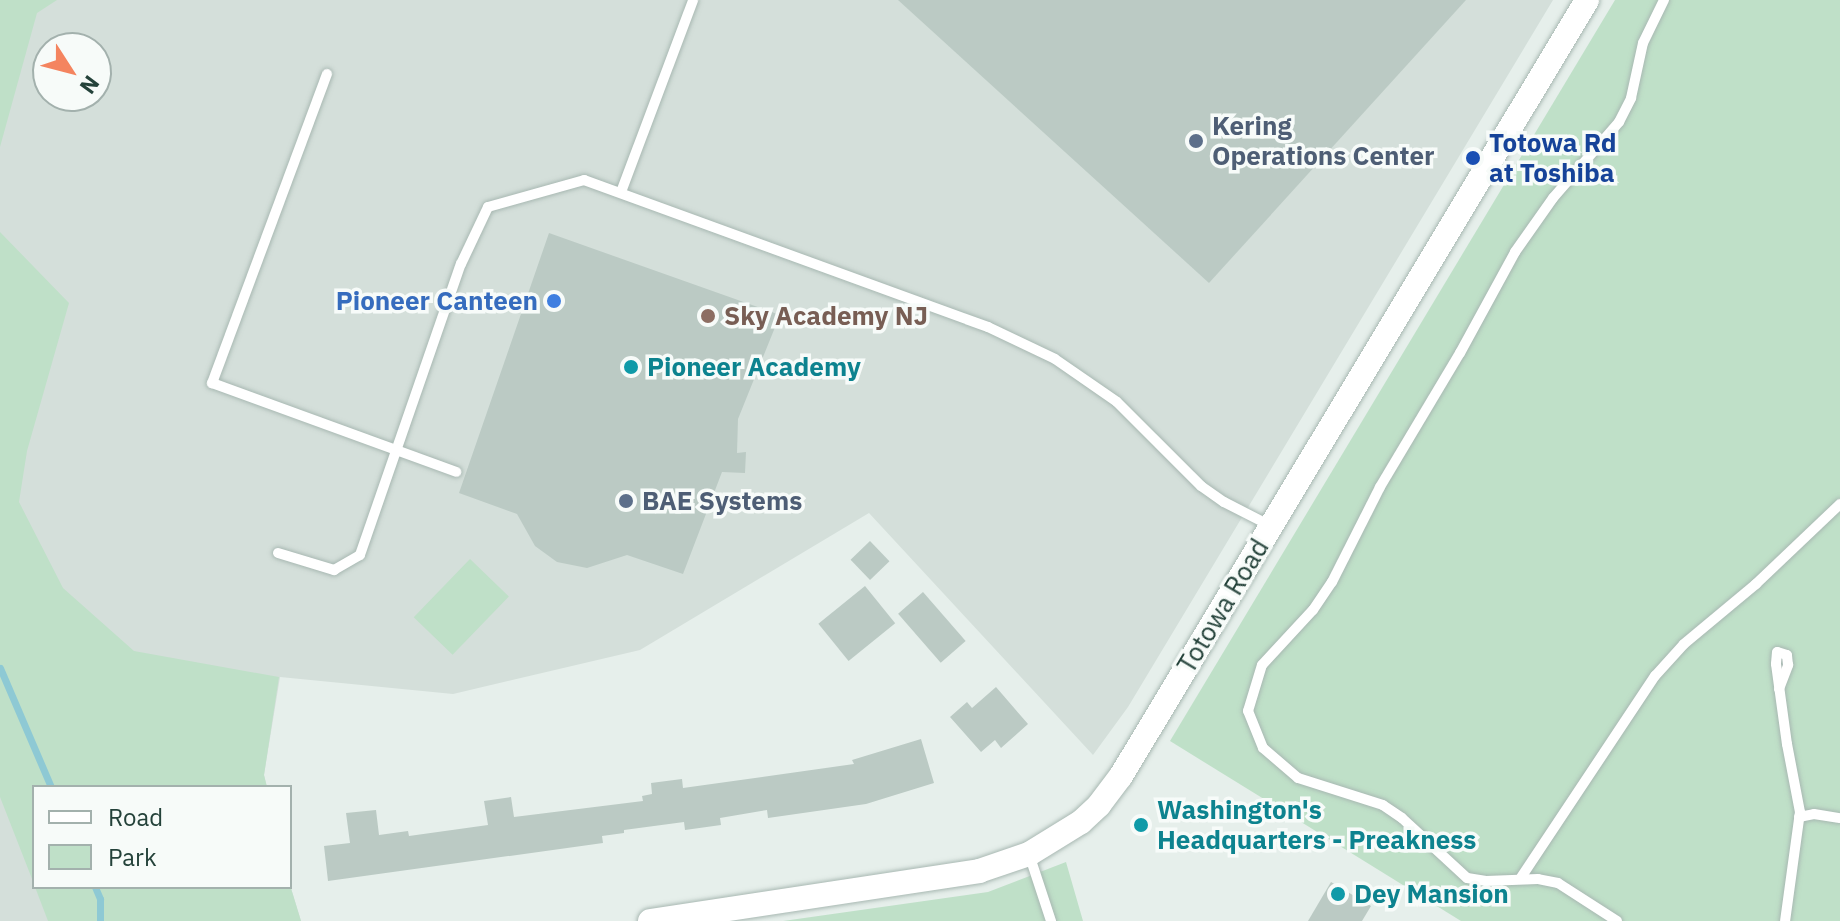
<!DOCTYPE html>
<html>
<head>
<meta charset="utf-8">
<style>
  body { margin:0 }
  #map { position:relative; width:1840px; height:921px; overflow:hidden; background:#e6efeb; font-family:"IBM Plex Sans",sans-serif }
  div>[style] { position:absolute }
  .built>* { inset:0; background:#d4dfda }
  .green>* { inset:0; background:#bfe0c8; transform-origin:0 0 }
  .stream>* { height:7px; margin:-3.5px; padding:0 3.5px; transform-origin:3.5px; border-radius:3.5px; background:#8ec9d4 }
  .building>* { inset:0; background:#bbcac4; transform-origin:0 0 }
  .roads { filter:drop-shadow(0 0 2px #a8b8b2) drop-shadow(0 0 2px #a8b8b2) }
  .lane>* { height:10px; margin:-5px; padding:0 5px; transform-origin:5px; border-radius:5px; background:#fff }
  .secondary>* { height:24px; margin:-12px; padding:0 12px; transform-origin:12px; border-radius:12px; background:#fff }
  .dots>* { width:22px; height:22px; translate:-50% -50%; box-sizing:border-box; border:4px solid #f7fbf9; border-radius:50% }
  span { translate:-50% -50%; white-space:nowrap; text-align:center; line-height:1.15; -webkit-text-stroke:7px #f7fbf9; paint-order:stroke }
  .service-label { font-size:26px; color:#4e5e75; font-weight:700 }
  .left { translate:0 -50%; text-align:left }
  .transit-label { font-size:26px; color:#164399; font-weight:700 }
  .shop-label { font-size:26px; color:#366cbe; font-weight:700 }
  .right { translate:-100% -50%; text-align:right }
  .education-label { font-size:26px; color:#785e54; font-weight:700 }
  .culture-label { font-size:26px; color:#0d838f; font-weight:700 }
  .street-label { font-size:26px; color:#24423a }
  .legend { position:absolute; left:32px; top:785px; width:260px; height:104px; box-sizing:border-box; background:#f7fbf9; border:2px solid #a3b1ad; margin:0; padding:10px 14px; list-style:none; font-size:24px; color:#24423a }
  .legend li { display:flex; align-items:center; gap:16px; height:40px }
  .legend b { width:40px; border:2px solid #a3b1ad }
  .north { position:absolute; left:32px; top:32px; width:80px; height:80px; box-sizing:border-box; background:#f7fbf9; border:2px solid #a3b1ad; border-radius:50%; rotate:126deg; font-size:22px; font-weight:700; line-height:32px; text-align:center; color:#24423a }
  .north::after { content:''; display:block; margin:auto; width:28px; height:36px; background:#f4845f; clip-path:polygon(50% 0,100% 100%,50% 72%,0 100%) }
</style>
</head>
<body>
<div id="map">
  <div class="built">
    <div style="clip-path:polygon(evenodd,0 0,1553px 0,1128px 707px,1093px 755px,869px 513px,640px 650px,453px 694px,280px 677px,264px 775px,267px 787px,34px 787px,34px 887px,290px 885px,301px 921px,0 921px,0 0,48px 48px,96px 48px,96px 96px,48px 96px,48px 48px)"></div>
  </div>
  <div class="green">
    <div style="clip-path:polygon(0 0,57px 0,37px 13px,0 147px)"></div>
    <div style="clip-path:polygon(1615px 0,1840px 0,1840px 921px,1461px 921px,1170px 741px)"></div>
    <div style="clip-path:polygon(0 232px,69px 303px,27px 451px,19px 502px,63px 588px,134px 651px,279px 677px,264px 775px,267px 787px,34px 787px,34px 884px,0 797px)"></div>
    <div style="left:470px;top:559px;width:54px;height:81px;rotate:44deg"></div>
    <div style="clip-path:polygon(1066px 862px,1083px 921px,783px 921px,988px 892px)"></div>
    <div style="clip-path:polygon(290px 885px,301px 921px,48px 921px,35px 887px)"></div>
  </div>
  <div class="stream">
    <div style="left:0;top:668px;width:129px;rotate:66.8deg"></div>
    <div style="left:95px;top:887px;width:13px;rotate:67deg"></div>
    <div style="left:100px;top:899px;width:22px;rotate:90deg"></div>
  </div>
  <div class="building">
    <div style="clip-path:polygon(898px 0,1466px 0,1209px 283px)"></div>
    <div style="clip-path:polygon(549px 233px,780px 315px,738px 419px,737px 453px,746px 452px,745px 473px,722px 472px,683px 574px,627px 555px,587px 568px,557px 562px,535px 546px,517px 514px,459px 493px)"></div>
    <div style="left:870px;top:541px;width:28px;height:27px;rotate:46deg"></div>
    <div style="left:865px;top:586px;width:48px;height:60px;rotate:51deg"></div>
    <div style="left:923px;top:592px;width:65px;height:33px;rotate:49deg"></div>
    <div style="clip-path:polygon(996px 687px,1028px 724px,1001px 748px,995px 740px,981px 752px,950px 717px,967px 702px,972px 708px)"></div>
    <div style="clip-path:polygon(921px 739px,934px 783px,866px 804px,768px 818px,767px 810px,720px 818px,721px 825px,685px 830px,684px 822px,624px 830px,624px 833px,602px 836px,603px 843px,328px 881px,324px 846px,350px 843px,346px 813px,376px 810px,379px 835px,408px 831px,409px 836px,488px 825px,484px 801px,511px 797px,514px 817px,643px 801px,642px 796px,652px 794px,651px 783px,682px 779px,683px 788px,854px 764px,852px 760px)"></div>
    <div style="clip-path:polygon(1331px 882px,1371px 906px,1362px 921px,1308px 921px)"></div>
  </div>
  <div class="roads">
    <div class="lane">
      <div style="left:327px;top:74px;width:330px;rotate:110.4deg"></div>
      <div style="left:212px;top:383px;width:260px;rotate:20deg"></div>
      <div style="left:621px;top:192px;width:205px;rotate:-69.4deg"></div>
      <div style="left:278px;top:553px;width:59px;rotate:16.9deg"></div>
      <div style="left:334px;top:570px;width:30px;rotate:-30deg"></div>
      <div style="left:360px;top:555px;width:308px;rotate:-70.9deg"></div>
      <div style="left:461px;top:264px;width:63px;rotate:-64.7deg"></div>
      <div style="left:488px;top:207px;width:100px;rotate:-15.7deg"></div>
      <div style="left:584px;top:180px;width:430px;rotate:20deg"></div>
      <div style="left:988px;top:327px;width:74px;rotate:25.5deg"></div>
      <div style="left:1055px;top:359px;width:75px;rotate:34.7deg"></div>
      <div style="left:1117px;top:402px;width:119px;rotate:45deg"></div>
      <div style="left:1201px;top:486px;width:28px;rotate:35deg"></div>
      <div style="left:1224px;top:502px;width:53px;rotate:27.1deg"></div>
      <div style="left:1779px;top:689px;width:26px;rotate:-69deg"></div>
      <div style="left:1788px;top:665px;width:10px;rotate:-96deg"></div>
      <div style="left:1787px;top:655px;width:10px;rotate:-163deg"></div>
      <div style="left:1777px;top:652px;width:12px;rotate:95deg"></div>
      <div style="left:1776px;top:664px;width:81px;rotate:82.2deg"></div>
      <div style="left:1787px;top:744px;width:69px;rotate:79.2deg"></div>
      <div style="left:1800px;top:812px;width:110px;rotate:97.8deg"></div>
      <div style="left:1799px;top:817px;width:15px;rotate:-11deg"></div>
      <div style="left:1814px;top:814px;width:26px;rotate:9deg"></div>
      <div style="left:1029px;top:854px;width:71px;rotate:71.8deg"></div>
      <div style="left:1520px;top:879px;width:244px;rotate:-56.4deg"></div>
      <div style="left:1655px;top:676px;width:43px;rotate:-47.8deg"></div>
      <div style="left:1684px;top:644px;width:94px;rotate:-39.8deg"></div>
      <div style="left:1756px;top:584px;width:116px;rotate:-43.6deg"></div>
      <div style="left:1617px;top:921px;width:70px;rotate:-147.2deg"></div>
      <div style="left:1558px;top:883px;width:20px;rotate:-169deg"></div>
      <div style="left:1538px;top:879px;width:52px;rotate:177.8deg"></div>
      <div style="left:1486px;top:881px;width:19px;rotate:-171deg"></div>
      <div style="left:1467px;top:878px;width:88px;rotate:-137.3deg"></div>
      <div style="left:1402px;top:818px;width:23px;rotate:-146deg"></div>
      <div style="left:1383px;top:805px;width:89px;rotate:-162.4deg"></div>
      <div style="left:1298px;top:778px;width:46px;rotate:-139.4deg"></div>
      <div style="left:1263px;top:748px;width:40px;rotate:-112deg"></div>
      <div style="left:1248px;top:711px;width:48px;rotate:-73.1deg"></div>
      <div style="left:1262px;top:665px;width:75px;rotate:-47.2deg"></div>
      <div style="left:1313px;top:610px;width:34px;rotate:-56deg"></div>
      <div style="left:1332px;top:582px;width:106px;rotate:-63.2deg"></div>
      <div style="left:1380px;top:487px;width:156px;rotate:-59.2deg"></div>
      <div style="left:1460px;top:353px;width:115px;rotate:-61.4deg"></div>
      <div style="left:1515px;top:252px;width:66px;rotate:-54.9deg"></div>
      <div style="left:1553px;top:198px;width:101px;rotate:-49deg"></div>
      <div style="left:1619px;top:122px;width:27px;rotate:-63deg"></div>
      <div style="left:1631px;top:98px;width:56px;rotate:-77.7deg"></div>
      <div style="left:1643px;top:43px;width:48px;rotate:-64deg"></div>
    </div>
    <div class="secondary">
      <div style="left:650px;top:921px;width:333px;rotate:-8.6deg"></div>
      <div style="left:979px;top:871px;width:53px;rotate:-18.8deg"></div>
      <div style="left:1029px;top:854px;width:61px;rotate:-31.6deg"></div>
      <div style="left:1081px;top:822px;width:25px;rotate:-43deg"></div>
      <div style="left:1099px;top:805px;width:36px;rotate:-53deg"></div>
      <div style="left:1121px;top:776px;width:905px;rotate:-59.01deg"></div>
    </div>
  </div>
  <div class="dots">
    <div style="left:1196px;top:141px;background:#5c6f8a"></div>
    <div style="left:1473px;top:158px;background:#1a4fb4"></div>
    <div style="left:554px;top:301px;background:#3f7fe0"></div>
    <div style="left:708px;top:316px;background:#8d6e63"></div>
    <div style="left:631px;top:367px;background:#0f9aa8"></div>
    <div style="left:626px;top:501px;background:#5c6f8a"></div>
    <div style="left:1141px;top:825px;background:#0f9aa8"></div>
    <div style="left:1338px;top:894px;background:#0f9aa8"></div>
  </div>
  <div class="service-label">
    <span class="left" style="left:1212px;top:141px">Kering<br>Operations Center</span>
    <span class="left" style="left:642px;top:501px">BAE Systems</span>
  </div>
  <div class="transit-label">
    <span class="left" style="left:1489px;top:158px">Totowa Rd<br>at Toshiba</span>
  </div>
  <div class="shop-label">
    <span class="right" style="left:538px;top:301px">Pioneer Canteen</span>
  </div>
  <div class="education-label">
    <span class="left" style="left:724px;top:316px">Sky Academy NJ</span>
  </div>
  <div class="culture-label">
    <span class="left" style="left:647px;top:367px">Pioneer Academy</span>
    <span class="left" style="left:1157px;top:825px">Washington's<br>Headquarters - Preakness</span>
    <span class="left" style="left:1354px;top:894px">Dey Mansion</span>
  </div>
  <div class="street-label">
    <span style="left:1223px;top:606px;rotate:-59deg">Totowa Road</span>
  </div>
  <ul class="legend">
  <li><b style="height:10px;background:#fff"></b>Road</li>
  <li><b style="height:22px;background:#bfe0c8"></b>Park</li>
  </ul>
  <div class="north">N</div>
</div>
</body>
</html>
